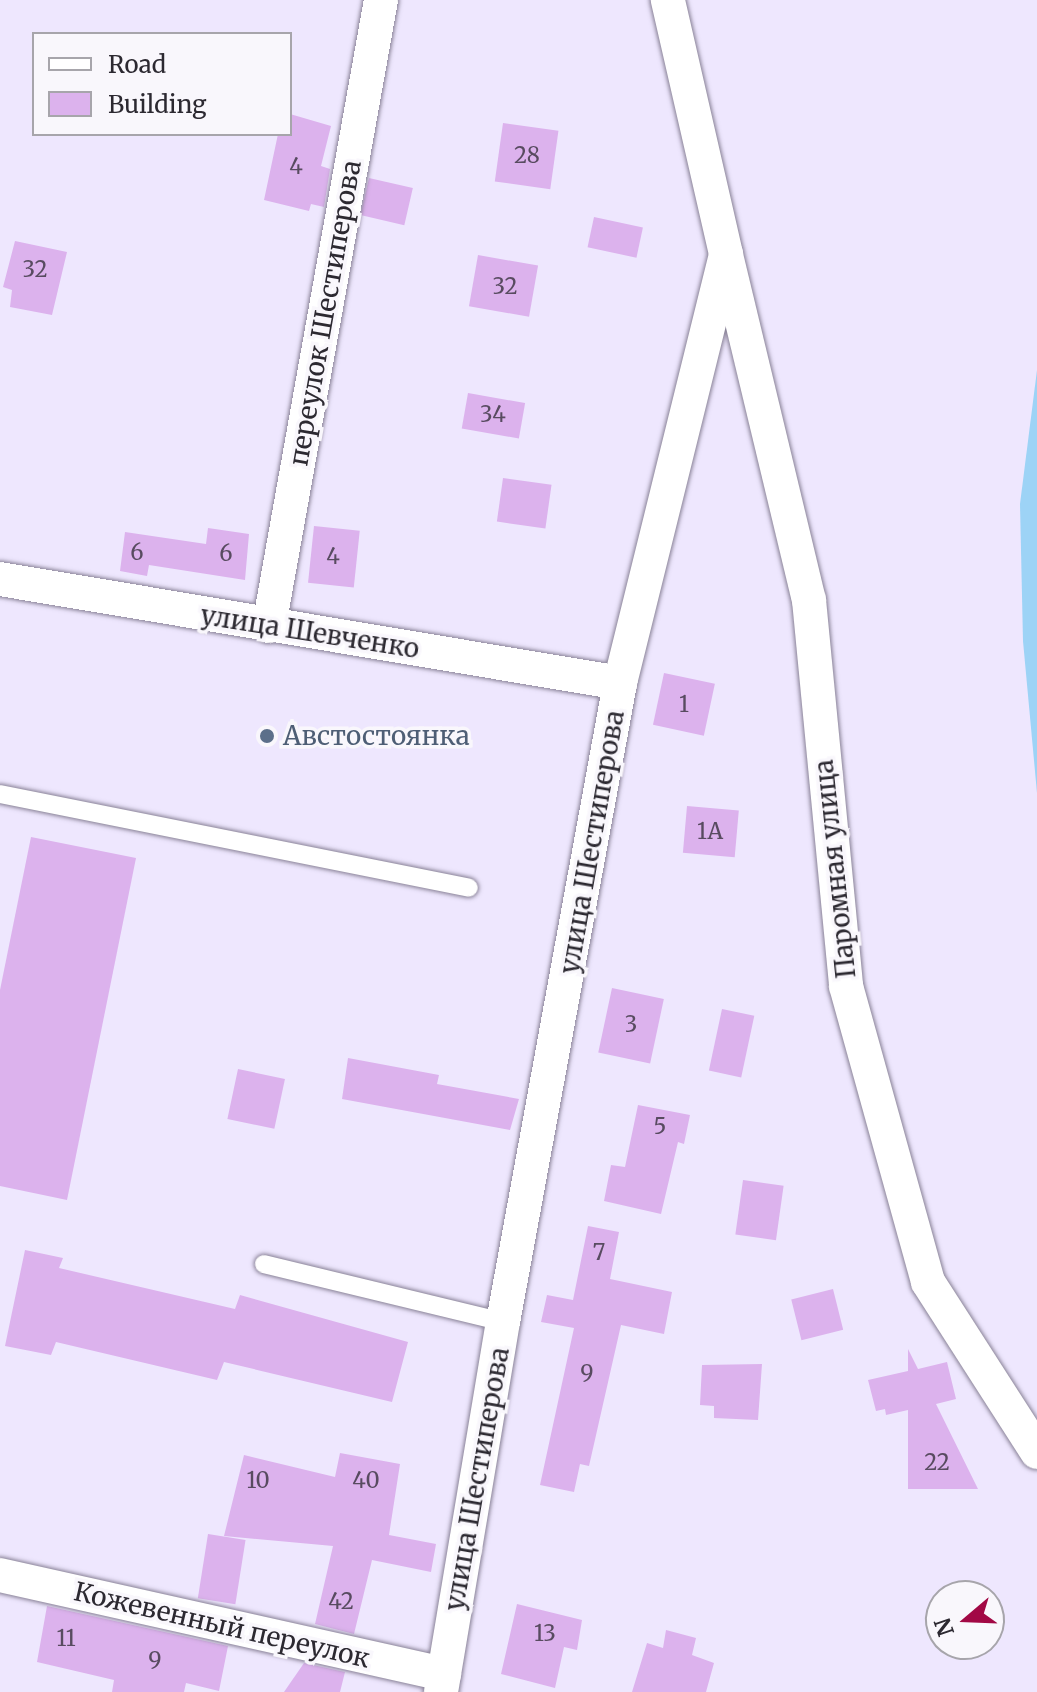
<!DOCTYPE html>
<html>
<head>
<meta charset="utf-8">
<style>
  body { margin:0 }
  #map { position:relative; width:1037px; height:1692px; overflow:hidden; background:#eee7fe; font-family:Merriweather,serif }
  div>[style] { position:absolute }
  .water>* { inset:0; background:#9dd3f6 }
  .building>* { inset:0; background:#dcb2ed; transform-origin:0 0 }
  .roads { filter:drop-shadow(0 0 2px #898297) drop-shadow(0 0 2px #898297) }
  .lane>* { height:18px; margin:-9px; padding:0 9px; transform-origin:9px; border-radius:9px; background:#fff }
  .street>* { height:34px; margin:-17px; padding:0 17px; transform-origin:17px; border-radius:17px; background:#fff }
  .dots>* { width:22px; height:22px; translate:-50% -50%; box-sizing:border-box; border:4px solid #f9f7fc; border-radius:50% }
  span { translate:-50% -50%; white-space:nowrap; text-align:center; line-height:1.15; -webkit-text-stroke:7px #f9f7fc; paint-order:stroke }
  .number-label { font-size:22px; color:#584b60 }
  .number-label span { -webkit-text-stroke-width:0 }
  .street-label { font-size:26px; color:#2c2931 }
  .service-label { font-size:26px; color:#4e5e75 }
  .left { translate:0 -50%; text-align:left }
  .legend { position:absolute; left:32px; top:32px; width:260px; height:104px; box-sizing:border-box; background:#f9f7fc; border:2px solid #a7a5ab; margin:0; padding:10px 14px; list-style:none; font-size:24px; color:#2c2931 }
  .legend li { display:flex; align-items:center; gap:16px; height:40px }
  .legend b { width:40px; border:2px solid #a7a5ab }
  .north { position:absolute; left:925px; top:1580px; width:80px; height:80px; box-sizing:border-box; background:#f9f7fc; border:2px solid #a7a5ab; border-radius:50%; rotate:251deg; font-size:22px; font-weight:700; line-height:32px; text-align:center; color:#2c2931 }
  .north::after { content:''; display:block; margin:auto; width:28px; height:36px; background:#a20845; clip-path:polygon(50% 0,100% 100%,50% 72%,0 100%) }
</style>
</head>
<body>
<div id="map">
  <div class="water">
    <div style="clip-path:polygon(1037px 370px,1037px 793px,1023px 641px,1020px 504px)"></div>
  </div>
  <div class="building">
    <div style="clip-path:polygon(290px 114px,331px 126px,321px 166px,330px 169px,324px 207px,311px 204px,309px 211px,264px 200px,278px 134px,290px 134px)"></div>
    <div style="left:503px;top:123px;width:56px;height:59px;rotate:8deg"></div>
    <div style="left:369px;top:178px;width:45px;height:38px;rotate:13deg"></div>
    <div style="left:594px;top:217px;width:50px;height:31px;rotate:12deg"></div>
    <div style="clip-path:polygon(15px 241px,67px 252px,52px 315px,10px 307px,12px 290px,3px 287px)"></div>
    <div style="left:478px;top:255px;width:61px;height:52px;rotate:10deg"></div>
    <div style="left:468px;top:393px;width:58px;height:36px;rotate:10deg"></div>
    <div style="left:503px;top:478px;width:49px;height:44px;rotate:8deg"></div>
    <div style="left:314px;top:526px;width:46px;height:57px;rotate:6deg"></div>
    <div style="clip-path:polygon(208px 528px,249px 534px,245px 580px,149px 565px,147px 576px,120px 571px,125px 532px,206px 544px)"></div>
    <div style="left:664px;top:673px;width:52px;height:53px;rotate:12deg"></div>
    <div style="left:687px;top:806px;width:52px;height:47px;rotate:5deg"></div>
    <div style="clip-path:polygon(31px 837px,136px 858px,67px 1200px,0 1186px,0 990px)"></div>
    <div style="left:612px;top:988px;width:53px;height:66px;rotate:12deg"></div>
    <div style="left:722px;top:1009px;width:33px;height:63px;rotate:12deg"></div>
    <div style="clip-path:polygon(348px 1058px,439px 1075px,437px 1084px,519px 1099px,510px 1130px,342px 1099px)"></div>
    <div style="left:238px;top:1069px;width:48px;height:51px;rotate:12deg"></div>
    <div style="clip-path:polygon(638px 1105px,690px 1115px,684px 1144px,678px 1142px,661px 1214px,604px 1201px,611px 1165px,625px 1167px)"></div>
    <div style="left:743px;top:1180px;width:41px;height:55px;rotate:8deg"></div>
    <div style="clip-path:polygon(588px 1226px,619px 1232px,610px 1279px,672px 1292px,664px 1334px,621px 1325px,589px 1466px,580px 1464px,574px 1492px,540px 1485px,574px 1328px,541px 1322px,547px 1295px,573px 1300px)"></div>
    <div style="clip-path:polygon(25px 1250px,63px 1258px,59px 1268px,235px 1309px,240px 1295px,408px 1342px,392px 1402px,224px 1362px,217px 1380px,56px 1342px,51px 1355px,5px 1346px)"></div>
    <div style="left:833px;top:1289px;width:42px;height:43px;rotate:76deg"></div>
    <div style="clip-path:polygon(908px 1349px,918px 1369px,947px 1362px,956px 1399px,936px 1404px,978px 1489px,908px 1489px,908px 1410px,886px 1415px,885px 1409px,876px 1411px,868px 1380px,908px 1371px)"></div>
    <div style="clip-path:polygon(762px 1364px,758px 1420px,714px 1418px,714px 1406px,700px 1405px,702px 1365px)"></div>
    <div style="clip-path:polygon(340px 1453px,400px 1464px,389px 1535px,436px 1544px,431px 1572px,372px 1560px,354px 1634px,315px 1624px,333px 1546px,224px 1536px,244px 1455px,335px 1477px)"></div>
    <div style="left:208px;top:1534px;width:38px;height:65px;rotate:9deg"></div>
    <div style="clip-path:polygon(517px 1604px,582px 1620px,577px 1650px,564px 1647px,555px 1688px,501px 1674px)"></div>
    <div style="clip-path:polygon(47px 1606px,228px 1646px,219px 1691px,186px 1683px,184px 1692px,112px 1692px,114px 1680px,37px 1662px)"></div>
    <div style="clip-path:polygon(666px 1630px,696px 1638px,692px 1655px,714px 1663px,706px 1692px,632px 1692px,647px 1643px,663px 1648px)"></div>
    <div style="clip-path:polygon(304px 1663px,345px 1672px,340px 1692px,284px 1692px)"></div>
  </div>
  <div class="roads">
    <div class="lane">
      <div style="left:0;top:794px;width:478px;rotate:11.3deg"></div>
      <div style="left:264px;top:1264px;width:246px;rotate:13.6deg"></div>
    </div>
    <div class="street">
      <div style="left:727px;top:259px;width:351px;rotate:76.5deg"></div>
      <div style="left:809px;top:600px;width:388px;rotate:84.5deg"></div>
      <div style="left:846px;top:986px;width:307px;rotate:74.5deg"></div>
      <div style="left:928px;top:1282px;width:202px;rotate:57.3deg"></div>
      <div style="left:0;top:579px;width:629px;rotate:9.52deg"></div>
      <div style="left:269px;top:626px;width:636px;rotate:-79.86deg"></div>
      <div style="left:0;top:1575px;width:455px;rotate:12.6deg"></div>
      <div style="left:441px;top:1692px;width:375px;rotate:-80.5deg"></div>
      <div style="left:503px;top:1322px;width:650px;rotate:-79.62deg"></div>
      <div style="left:620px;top:683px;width:442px;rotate:-76.1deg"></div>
      <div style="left:726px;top:254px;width:261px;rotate:-102.9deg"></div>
    </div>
  </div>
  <div class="dots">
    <div style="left:267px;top:736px;background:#5c6f8a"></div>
  </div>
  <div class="number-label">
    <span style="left:527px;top:156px">28</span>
    <span style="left:296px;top:167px">4</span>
    <span style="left:35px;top:270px">32</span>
    <span style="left:505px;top:287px">32</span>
    <span style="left:493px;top:415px">34</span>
    <span style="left:137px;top:553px">6</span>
    <span style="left:226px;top:554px">6</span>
    <span style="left:333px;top:557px">4</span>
    <span style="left:684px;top:705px">1</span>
    <span style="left:710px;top:832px">1А</span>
    <span style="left:631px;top:1025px">3</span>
    <span style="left:660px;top:1127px">5</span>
    <span style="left:599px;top:1253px">7</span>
    <span style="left:587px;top:1374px">9</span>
    <span style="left:937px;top:1463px">22</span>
    <span style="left:258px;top:1481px">10</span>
    <span style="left:366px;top:1481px">40</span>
    <span style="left:341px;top:1602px">42</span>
    <span style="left:545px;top:1634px">13</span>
    <span style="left:66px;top:1639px">11</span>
    <span style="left:155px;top:1661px">9</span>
  </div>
  <div class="street-label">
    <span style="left:325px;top:313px;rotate:-80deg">переулок Шестиперова</span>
    <span style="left:310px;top:632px;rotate:9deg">улица Шевченко</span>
    <span style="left:592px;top:842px;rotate:-80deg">улица Шестиперова</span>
    <span style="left:835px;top:869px;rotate:-96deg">Паромная улица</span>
    <span style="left:477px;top:1479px;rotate:-80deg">улица Шестиперова</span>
    <span style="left:222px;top:1625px;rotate:13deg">Кожевенный переулок</span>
  </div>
  <div class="service-label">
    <span class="left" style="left:283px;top:736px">Австостоянка</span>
  </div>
  <ul class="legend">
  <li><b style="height:10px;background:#fff"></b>Road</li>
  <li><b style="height:22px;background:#dcb2ed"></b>Building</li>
  </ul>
  <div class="north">N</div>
</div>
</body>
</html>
